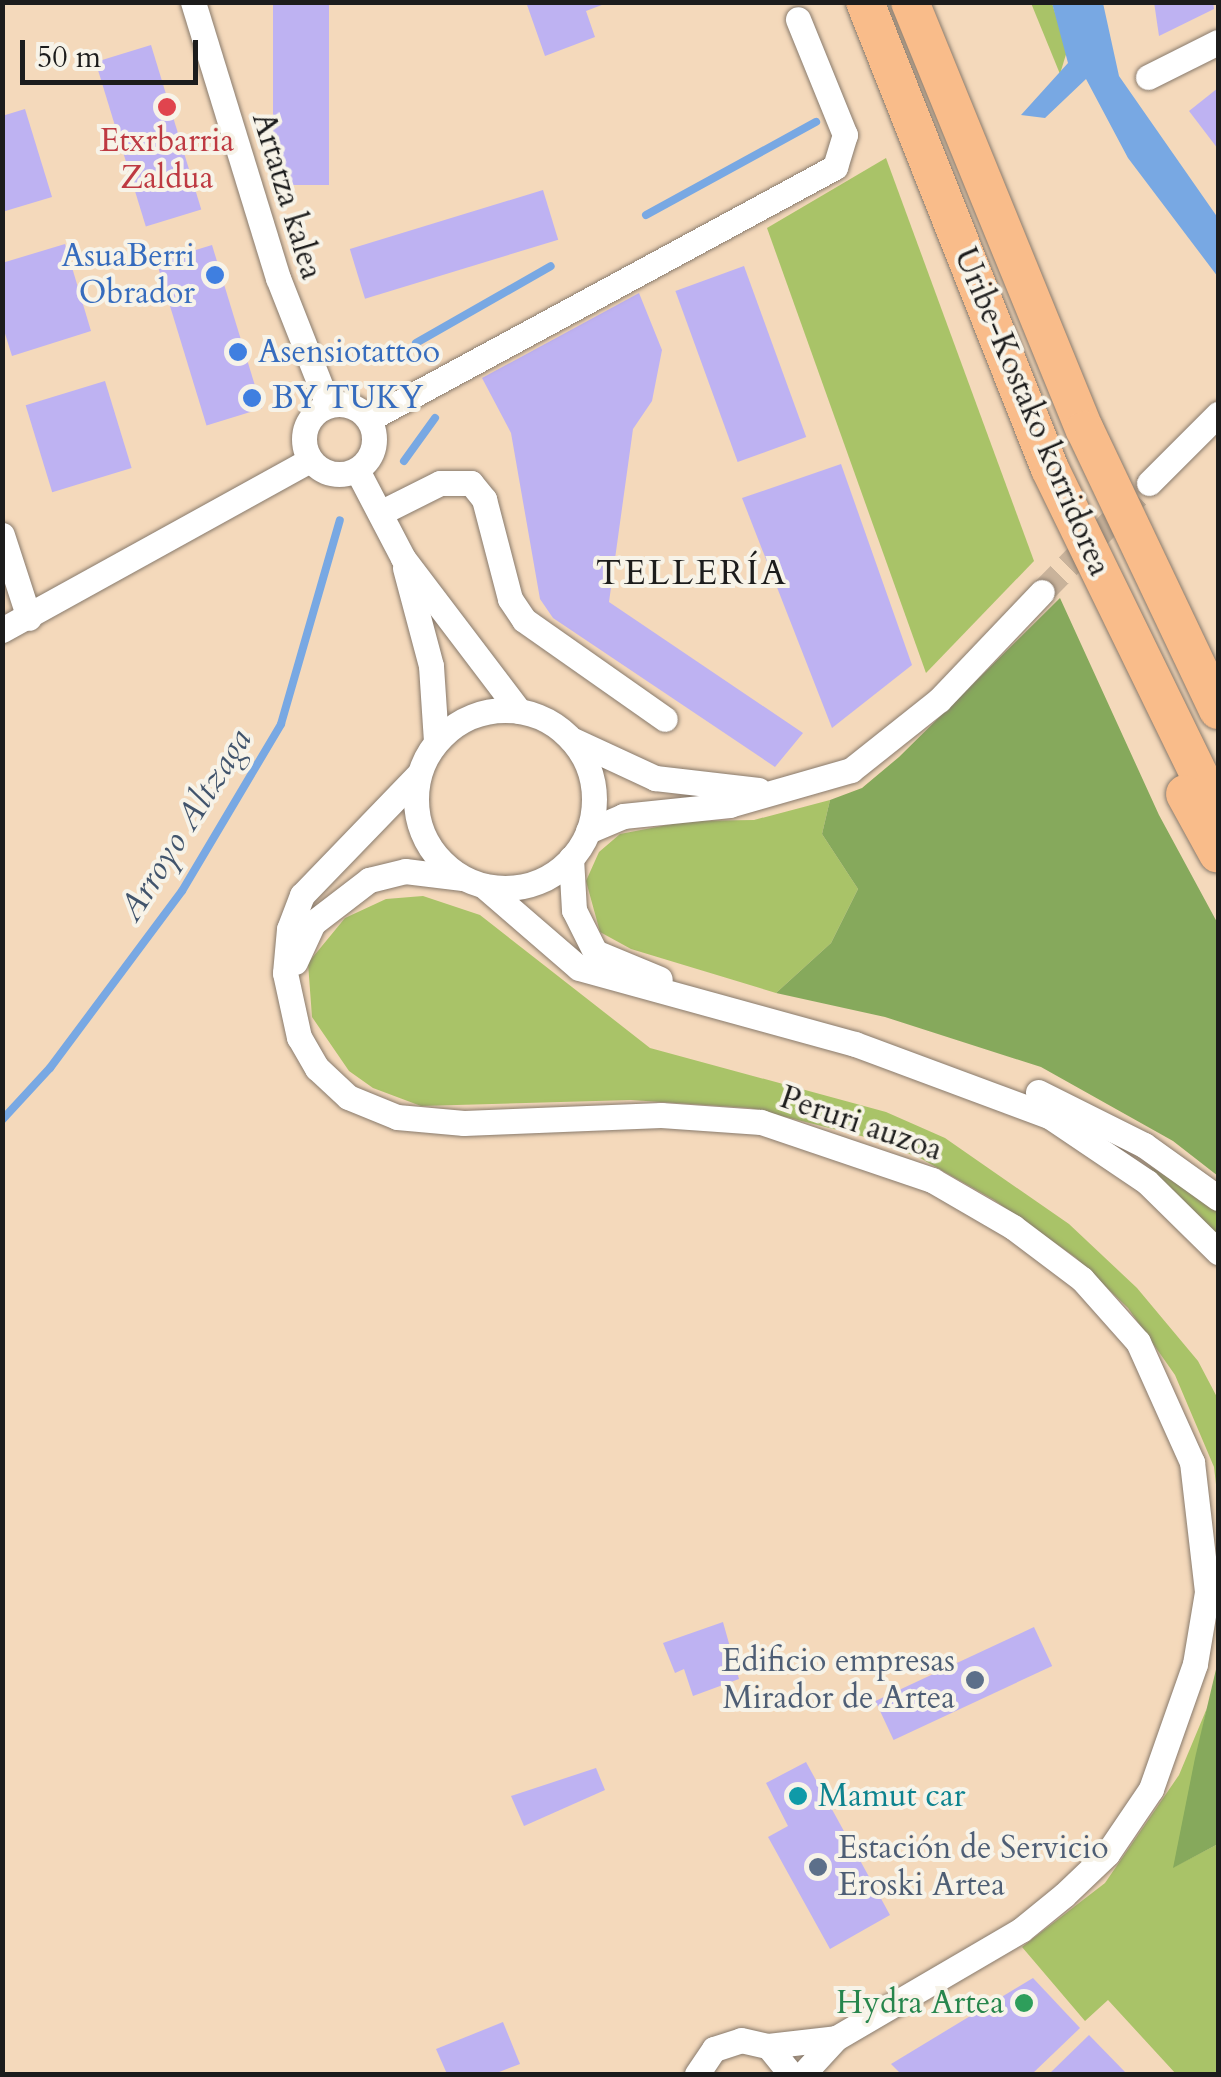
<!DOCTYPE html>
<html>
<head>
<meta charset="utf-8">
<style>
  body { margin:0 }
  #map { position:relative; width:1221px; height:2077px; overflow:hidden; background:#f4d9bb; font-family:Cardo,serif }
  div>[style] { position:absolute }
  .green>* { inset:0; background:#a9c368 }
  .forest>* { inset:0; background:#86a95c }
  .water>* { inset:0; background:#78a8e3 }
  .stream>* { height:8px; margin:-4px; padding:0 4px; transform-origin:4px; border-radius:4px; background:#78a8e3 }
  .building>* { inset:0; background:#beb2f2; transform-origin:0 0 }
  .minor-tunnel>* { height:25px; margin-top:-12.5px; transform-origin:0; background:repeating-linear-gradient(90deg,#c9b39b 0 25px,transparent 0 37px) }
  .roads { filter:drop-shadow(0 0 2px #887a6c) drop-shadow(0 0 2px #887a6c) }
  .minor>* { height:25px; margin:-12.5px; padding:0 12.5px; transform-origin:12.5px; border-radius:12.5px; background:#fff }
  .minor>.ring { margin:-12.5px; padding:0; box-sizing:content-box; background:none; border:25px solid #fff; border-radius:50% }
  .highway>* { height:38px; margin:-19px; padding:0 19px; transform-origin:19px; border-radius:19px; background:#f9bc8a }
  .dots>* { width:28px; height:28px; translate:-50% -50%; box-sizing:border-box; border:5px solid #f7f3e8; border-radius:50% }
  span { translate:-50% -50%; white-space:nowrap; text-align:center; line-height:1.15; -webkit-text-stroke:8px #f7f3e8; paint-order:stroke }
  .health-label { font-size:32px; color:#be3a42 }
  .street-label { font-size:32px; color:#1c1c1c }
  .shop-label { font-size:32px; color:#366cbe }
  .right { translate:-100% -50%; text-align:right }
  .left { translate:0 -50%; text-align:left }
  .service-label { font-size:32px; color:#4e5e75 }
  .culture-label { font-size:32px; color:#0d838f }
  .leisure-label { font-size:32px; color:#27864d }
  .neighbourhood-label { font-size:35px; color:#1c1c1c; letter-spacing:2.5px }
  .water-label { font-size:35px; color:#41546c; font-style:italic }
  .frame { position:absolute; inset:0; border:5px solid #1c1c1c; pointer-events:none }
  .scale { position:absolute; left:20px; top:40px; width:178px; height:45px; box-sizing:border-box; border:5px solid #1c1c1c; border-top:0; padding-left:12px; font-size:30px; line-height:35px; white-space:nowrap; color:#1c1c1c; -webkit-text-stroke:8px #f7f3e8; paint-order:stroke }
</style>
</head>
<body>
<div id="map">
  <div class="green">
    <div style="clip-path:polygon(1031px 3px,1052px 3px,1067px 51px,1060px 74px)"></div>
    <div style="clip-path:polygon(886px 158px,1034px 561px,926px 673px,767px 228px)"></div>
    <div style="clip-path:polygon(830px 800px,822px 834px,858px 889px,831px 943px,776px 993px,631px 949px,600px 932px,586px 881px,599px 852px,620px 834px,688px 821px,754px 820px)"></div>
    <div style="clip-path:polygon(423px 896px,480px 915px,650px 1048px,886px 1112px,945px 1138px,1069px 1224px,1137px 1288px,1198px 1361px,1218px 1399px,1218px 1502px,1214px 1467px,1175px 1375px,1128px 1308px,1075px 1257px,994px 1200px,920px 1158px,865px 1137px,750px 1108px,631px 1100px,421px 1106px,373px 1088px,349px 1071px,312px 1017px,308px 963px,345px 918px,386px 899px)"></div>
    <div style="clip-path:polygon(1148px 1165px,1218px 1210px,1218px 1236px)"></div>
    <div style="clip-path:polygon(1207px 1708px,1174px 1867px,1218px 1844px,1218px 2074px,1176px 2074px,1108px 2000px,1085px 2021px,1022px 1947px,1105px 1883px,1179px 1775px)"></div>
  </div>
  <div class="forest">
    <div style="clip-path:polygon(1060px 598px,1159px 815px,1218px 924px,1218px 1176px,1173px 1141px,1041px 1067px,885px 1017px,776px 993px,831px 943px,858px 889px,822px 834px,830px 800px,862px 788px,899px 757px)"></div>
    <div style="clip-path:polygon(1218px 1661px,1218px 1844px,1173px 1868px,1195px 1758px)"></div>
  </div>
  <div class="water">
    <div style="clip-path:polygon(1052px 3px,1103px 3px,1119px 76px,1218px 218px,1218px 277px,1128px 158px,1086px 79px,1045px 118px,1021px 115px,1068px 63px)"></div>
  </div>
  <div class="stream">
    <div style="left:646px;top:215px;width:194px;rotate:-28.7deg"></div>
    <div style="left:416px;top:343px;width:155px;rotate:-29.7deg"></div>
    <div style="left:404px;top:461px;width:53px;rotate:-54.2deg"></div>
    <div style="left:2px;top:1120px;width:71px;rotate:-47.3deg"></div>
    <div style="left:50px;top:1068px;width:221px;rotate:-53.3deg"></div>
    <div style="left:182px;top:891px;width:194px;rotate:-59.3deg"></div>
    <div style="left:281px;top:724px;width:212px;rotate:-73.9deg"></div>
  </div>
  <div class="building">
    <div style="left:273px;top:2px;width:56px;height:183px"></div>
    <div style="clip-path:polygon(526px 2px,607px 2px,607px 3px,586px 11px,595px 37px,545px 56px)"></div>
    <div style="clip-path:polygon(1154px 2px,1213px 2px,1214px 9px,1159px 36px)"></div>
    <div style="left:151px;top:45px;width:172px;height:58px;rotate:73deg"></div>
    <div style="clip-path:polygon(1218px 88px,1218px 149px,1189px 111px)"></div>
    <div style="clip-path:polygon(25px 109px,52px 197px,2px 212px,2px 116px)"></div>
    <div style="left:543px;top:190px;width:52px;height:202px;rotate:73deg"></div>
    <div style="clip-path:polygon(65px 244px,91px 331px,12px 356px,2px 324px,2px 263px)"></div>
    <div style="left:212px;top:245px;width:171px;height:58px;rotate:73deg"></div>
    <div style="left:744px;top:266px;width:182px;height:73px;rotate:70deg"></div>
    <div style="clip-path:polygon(639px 293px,662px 350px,652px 401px,633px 429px,609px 602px,803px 733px,775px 767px,553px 618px,540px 599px,511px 433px,482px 378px)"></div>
    <div style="left:105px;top:381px;width:91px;height:83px;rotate:73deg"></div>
    <div style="clip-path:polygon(841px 464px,912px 665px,832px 728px,742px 498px)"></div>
    <div style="clip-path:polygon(723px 1622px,739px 1679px,693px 1696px,684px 1669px,675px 1673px,663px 1643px)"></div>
    <div style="left:1034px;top:1627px;width:43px;height:175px;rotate:65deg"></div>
    <div style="clip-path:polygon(806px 1762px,890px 1915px,830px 1949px,768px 1837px,788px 1826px,766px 1783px)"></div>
    <div style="clip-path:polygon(596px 1768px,605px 1790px,524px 1826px,511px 1796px)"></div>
    <div style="clip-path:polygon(1033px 1978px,1080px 2028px,1032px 2074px,901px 2074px,891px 2064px)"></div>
    <div style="clip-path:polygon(503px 2022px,520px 2064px,494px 2074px,447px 2074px,436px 2049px)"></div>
    <div style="clip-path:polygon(1089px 2035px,1127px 2074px,1049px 2074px)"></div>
  </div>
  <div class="minor-tunnel">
    <div style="left:1042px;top:592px;width:153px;rotate:-45.5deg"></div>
  </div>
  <div class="roads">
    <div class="minor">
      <div style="left:193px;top:2px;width:289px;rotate:72.9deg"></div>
      <div style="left:278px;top:278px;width:136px;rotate:68.5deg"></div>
      <div style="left:1148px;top:77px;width:78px;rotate:-26.6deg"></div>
      <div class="ring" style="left:304px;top:404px;width:45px;height:45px"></div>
      <div style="left:369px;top:419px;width:530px;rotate:-28.4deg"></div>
      <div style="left:835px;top:167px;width:34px;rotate:-73deg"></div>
      <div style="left:845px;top:135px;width:125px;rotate:-112.1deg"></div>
      <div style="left:357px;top:470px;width:99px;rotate:62.4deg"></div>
      <div style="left:403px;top:558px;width:192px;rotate:52.8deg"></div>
      <div style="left:1149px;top:483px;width:98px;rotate:-45deg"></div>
      <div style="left:380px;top:513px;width:67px;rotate:-26.6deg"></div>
      <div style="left:440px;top:483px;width:31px"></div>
      <div style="left:471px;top:483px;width:21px;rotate:51deg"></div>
      <div style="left:484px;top:499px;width:103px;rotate:75.4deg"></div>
      <div style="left:510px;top:599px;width:25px;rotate:56deg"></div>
      <div style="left:524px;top:620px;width:172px;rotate:35.1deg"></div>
      <div style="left:2px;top:535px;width:87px;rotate:72deg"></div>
      <div style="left:405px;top:568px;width:101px;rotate:75.1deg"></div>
      <div style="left:431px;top:666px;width:75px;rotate:86.2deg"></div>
      <div style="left:2px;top:630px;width:352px;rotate:-28.9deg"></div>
      <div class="ring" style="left:416px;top:710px;width:153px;height:153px"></div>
      <div style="left:571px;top:739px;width:93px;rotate:24.9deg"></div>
      <div style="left:655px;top:778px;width:104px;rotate:6.6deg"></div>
      <div style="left:418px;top:775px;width:167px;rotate:134deg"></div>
      <div style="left:302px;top:895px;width:36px;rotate:111deg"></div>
      <div style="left:289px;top:929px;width:44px;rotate:95.2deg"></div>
      <div style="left:285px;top:973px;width:66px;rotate:77.7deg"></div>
      <div style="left:299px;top:1037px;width:36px;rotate:60deg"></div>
      <div style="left:317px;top:1068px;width:42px;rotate:43.1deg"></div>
      <div style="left:348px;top:1097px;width:53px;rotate:22.2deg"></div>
      <div style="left:397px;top:1117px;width:67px;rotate:5.1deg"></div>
      <div style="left:464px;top:1123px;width:197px;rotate:-2.3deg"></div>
      <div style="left:661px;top:1115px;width:100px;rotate:4deg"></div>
      <div style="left:761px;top:1122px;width:181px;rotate:18.7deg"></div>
      <div style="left:932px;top:1180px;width:94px;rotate:30.1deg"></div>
      <div style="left:1013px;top:1227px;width:86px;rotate:37deg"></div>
      <div style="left:1082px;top:1279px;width:84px;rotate:48.4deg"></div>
      <div style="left:1138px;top:1342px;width:132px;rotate:65.8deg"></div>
      <div style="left:1192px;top:1462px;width:131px;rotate:83.4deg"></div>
      <div style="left:1207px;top:1592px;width:73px;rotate:99.5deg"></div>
      <div style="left:1195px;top:1664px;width:133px;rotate:109.4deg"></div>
      <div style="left:1151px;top:1789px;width:78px;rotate:124.1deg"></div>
      <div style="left:1107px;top:1854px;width:59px;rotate:136.4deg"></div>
      <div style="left:1064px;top:1895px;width:55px;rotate:140.9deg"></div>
      <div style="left:1021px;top:1930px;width:214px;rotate:149.7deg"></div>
      <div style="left:836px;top:2038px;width:49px;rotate:132.5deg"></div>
      <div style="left:588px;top:831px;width:38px;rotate:-23deg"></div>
      <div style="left:623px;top:816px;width:107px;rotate:-5.9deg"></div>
      <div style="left:729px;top:805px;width:127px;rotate:-16deg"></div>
      <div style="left:851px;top:770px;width:112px;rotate:-38.5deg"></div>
      <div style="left:939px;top:700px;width:149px;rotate:-46.4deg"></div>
      <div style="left:571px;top:858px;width:52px;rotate:86.7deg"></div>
      <div style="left:574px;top:910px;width:47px;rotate:63.4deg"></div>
      <div style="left:595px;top:952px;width:70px;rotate:22.6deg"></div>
      <div style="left:484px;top:886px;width:125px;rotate:40.8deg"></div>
      <div style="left:579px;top:968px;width:286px;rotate:15.4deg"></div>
      <div style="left:855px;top:1044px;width:207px;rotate:20.4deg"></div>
      <div style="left:1049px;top:1116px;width:118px;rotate:34deg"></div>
      <div style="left:1147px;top:1182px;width:100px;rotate:44.6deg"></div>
      <div style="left:295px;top:962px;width:43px;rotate:-65.2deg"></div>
      <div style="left:313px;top:923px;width:71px;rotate:-37.5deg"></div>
      <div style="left:369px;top:880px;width:37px;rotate:-14deg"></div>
      <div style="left:405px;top:871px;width:56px;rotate:7.1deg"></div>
      <div style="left:1038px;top:1092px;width:119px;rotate:26.6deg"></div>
      <div style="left:1144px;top:1145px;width:91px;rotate:35.6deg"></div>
      <div style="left:768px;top:2046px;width:68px;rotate:-6.7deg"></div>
      <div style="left:697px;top:2074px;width:30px;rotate:-56deg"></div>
      <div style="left:714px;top:2049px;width:28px;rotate:-18deg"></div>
      <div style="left:741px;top:2040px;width:28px;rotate:13deg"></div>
      <div style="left:768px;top:2046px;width:36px;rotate:51deg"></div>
    </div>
    <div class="highway">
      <div style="left:865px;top:2px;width:502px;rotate:68.39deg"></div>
      <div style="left:1050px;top:469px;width:383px;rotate:64deg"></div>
      <div style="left:910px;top:2px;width:462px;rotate:67.8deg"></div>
      <div style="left:1085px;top:430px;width:310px;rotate:64.6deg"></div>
      <div style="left:1185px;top:794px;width:68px;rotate:61.2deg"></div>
    </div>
  </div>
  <div class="dots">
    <div style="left:167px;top:107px;background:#e0444e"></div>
    <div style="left:215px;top:275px;background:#3f7fe0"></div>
    <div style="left:238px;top:352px;background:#3f7fe0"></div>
    <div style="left:252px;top:398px;background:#3f7fe0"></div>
    <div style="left:975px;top:1680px;background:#5c6f8a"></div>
    <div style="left:798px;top:1796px;background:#0f9aa8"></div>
    <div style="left:818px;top:1867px;background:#5c6f8a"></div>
    <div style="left:1024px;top:2003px;background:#2e9e5b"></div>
  </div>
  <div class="health-label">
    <span style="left:167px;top:160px">Etxrbarria<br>Zaldua</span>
  </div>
  <div class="street-label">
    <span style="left:287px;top:196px;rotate:73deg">Artatza kalea</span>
    <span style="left:1032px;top:412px;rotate:67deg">Uribe-Kostako korridorea</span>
    <span style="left:861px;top:1124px;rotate:19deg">Peruri auzoa</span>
  </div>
  <div class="shop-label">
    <span class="right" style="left:195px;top:275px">AsuaBerri<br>Obrador</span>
    <span class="left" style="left:258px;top:352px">Asensiotattoo</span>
    <span class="left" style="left:272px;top:398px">BY TUKY</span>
  </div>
  <div class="service-label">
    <span class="right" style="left:955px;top:1680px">Edificio empresas<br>Mirador de Artea</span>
    <span class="left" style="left:838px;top:1867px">Estación de Servicio<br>Eroski Artea</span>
  </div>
  <div class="culture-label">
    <span class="left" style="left:818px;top:1796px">Mamut car</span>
  </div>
  <div class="leisure-label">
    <span class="right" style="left:1004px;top:2003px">Hydra Artea</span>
  </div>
  <div class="neighbourhood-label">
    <span style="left:692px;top:573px">TELLERÍA</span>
  </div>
  <div class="water-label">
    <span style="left:185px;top:825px;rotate:-58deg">Arroyo Altzaga</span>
  </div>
  <div class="frame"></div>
  <div class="scale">50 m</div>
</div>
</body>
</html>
